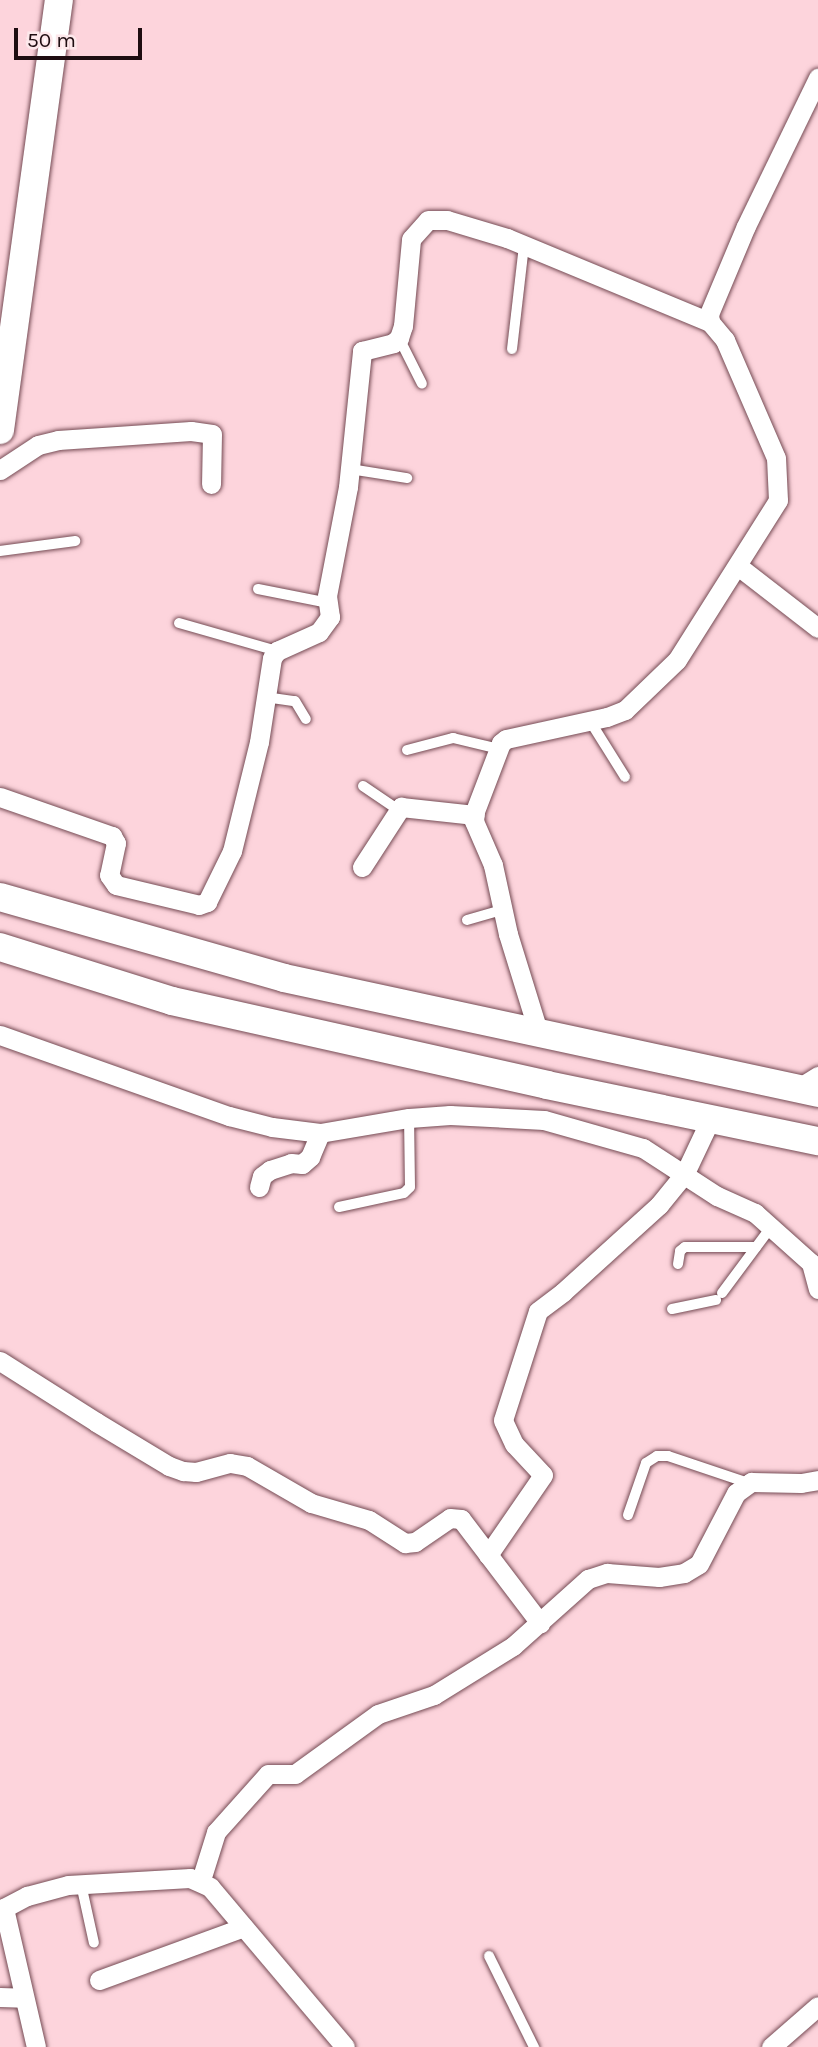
<!DOCTYPE html>
<html>
<head>
<meta charset="utf-8">
<style>
  body { margin:0 }
  #map { position:relative; width:818px; height:2047px; overflow:hidden; background:#fdd4dc; font-family:Karla,sans-serif }
  div>[style] { position:absolute }
  .roads { filter:drop-shadow(0 0 2px #754b54) drop-shadow(0 0 2px #754b54) }
  .lane>* { height:10px; margin:-5px; padding:0 5px; transform-origin:5px; border-radius:5px; background:#fff }
  .street>* { height:19px; margin:-9.5px; padding:0 9.5px; transform-origin:9.5px; border-radius:9.5px; background:#fff }
  .secondary>* { height:28px; margin:-14px; padding:0 14px; transform-origin:14px; border-radius:14px; background:#fff }
  span { translate:-50% -50%; white-space:nowrap; text-align:center; line-height:1.15; -webkit-text-stroke:7px #fde8eb; paint-order:stroke }
  .scale { position:absolute; left:14px; top:28px; width:128px; height:32px; box-sizing:border-box; border:4px solid #1e0d11; border-top:0; padding-left:9px; font-size:21px; line-height:24px; white-space:nowrap; color:#1e0d11; -webkit-text-stroke:5px #fde8eb; paint-order:stroke }
</style>
</head>
<body>
<div id="map">
  <div class="roads">
    <div class="lane">
      <div style="left:399px;top:338px;width:51px;rotate:63.4deg"></div>
      <div style="left:512px;top:349px;width:105px;rotate:-83.4deg"></div>
      <div style="left:350px;top:469px;width:58px;rotate:9deg"></div>
      <div style="left:0;top:551px;width:76px;rotate:-7.6deg"></div>
      <div style="left:258px;top:589px;width:72px;rotate:11.2deg"></div>
      <div style="left:179px;top:623px;width:102px;rotate:15.9deg"></div>
      <div style="left:265px;top:697px;width:30px;rotate:8deg"></div>
      <div style="left:295px;top:701px;width:21px;rotate:59deg"></div>
      <div style="left:590px;top:721px;width:66px;rotate:58deg"></div>
      <div style="left:407px;top:750px;width:48px;rotate:-14.6deg"></div>
      <div style="left:453px;top:738px;width:47px;rotate:13.4deg"></div>
      <div style="left:363px;top:786px;width:41px;rotate:34.1deg"></div>
      <div style="left:467px;top:920px;width:37px;rotate:-16deg"></div>
      <div style="left:339px;top:1207px;width:66px;rotate:-12.2deg"></div>
      <div style="left:404px;top:1193px;width:8px;rotate:-45deg"></div>
      <div style="left:410px;top:1187px;width:69px;rotate:-90.8deg"></div>
      <div style="left:678px;top:1264px;width:13px;rotate:-81deg"></div>
      <div style="left:680px;top:1251px;width:6px;rotate:-39deg"></div>
      <div style="left:685px;top:1247px;width:71px"></div>
      <div style="left:722px;top:1293px;width:82px;rotate:-53.4deg"></div>
      <div style="left:672px;top:1309px;width:45px;rotate:-11.6deg"></div>
      <div style="left:628px;top:1515px;width:55px;rotate:-70.9deg"></div>
      <div style="left:646px;top:1463px;width:13px;rotate:-32deg"></div>
      <div style="left:657px;top:1456px;width:11px"></div>
      <div style="left:668px;top:1456px;width:84px;rotate:18.6deg"></div>
      <div style="left:81px;top:1884px;width:60px;rotate:77.6deg"></div>
      <div style="left:489px;top:1956px;width:102px;rotate:63.7deg"></div>
    </div>
    <div class="street">
      <div style="left:0;top:470px;width:45px;rotate:-33.3deg"></div>
      <div style="left:38px;top:445px;width:21px;rotate:-14deg"></div>
      <div style="left:58px;top:440px;width:133px;rotate:-3.9deg"></div>
      <div style="left:191px;top:431px;width:21px;rotate:8deg"></div>
      <div style="left:212px;top:434px;width:50px;rotate:91.1deg"></div>
      <div style="left:738px;top:566px;width:101px;rotate:37.8deg"></div>
      <div style="left:0;top:797px;width:119px;rotate:19.2deg"></div>
      <div style="left:112px;top:836px;width:8px;rotate:60deg"></div>
      <div style="left:116px;top:843px;width:33px;rotate:102deg"></div>
      <div style="left:109px;top:875px;width:12px;rotate:55deg"></div>
      <div style="left:116px;top:885px;width:85px;rotate:13.5deg"></div>
      <div style="left:199px;top:905px;width:9px;rotate:-21deg"></div>
      <div style="left:207px;top:902px;width:57px;rotate:-63.9deg"></div>
      <div style="left:232px;top:851px;width:112px;rotate:-76.1deg"></div>
      <div style="left:259px;top:742px;width:85px;rotate:-81.2deg"></div>
      <div style="left:272px;top:658px;width:9px;rotate:-54deg"></div>
      <div style="left:277px;top:651px;width:46px;rotate:-24.3deg"></div>
      <div style="left:319px;top:632px;width:19px;rotate:-54deg"></div>
      <div style="left:330px;top:617px;width:21px;rotate:-98deg"></div>
      <div style="left:327px;top:596px;width:111px;rotate:-79.1deg"></div>
      <div style="left:348px;top:487px;width:137px;rotate:-84.1deg"></div>
      <div style="left:362px;top:351px;width:32px;rotate:-14deg"></div>
      <div style="left:393px;top:343px;width:8px;rotate:-40deg"></div>
      <div style="left:399px;top:338px;width:13px;rotate:-72deg"></div>
      <div style="left:403px;top:326px;width:87px;rotate:-84.7deg"></div>
      <div style="left:411px;top:239px;width:25px;rotate:-48deg"></div>
      <div style="left:428px;top:220px;width:19px"></div>
      <div style="left:447px;top:220px;width:63px;rotate:16.7deg"></div>
      <div style="left:507px;top:238px;width:220px;rotate:22.5deg"></div>
      <div style="left:362px;top:867px;width:72px;rotate:-57deg"></div>
      <div style="left:401px;top:807px;width:74px;rotate:6.2deg"></div>
      <div style="left:538px;top:1031px;width:102px;rotate:-107.2deg"></div>
      <div style="left:508px;top:934px;width:71px;rotate:-102.3deg"></div>
      <div style="left:493px;top:865px;width:48px;rotate:-113.4deg"></div>
      <div style="left:474px;top:821px;width:10px;rotate:-84deg"></div>
      <div style="left:475px;top:811px;width:73px;rotate:-69.1deg"></div>
      <div style="left:501px;top:743px;width:6px;rotate:-39deg"></div>
      <div style="left:506px;top:739px;width:103px;rotate:-12.3deg"></div>
      <div style="left:607px;top:717px;width:19px;rotate:-21deg"></div>
      <div style="left:625px;top:710px;width:72px;rotate:-43.9deg"></div>
      <div style="left:677px;top:660px;width:189px;rotate:-57.7deg"></div>
      <div style="left:778px;top:500px;width:42px;rotate:-92.7deg"></div>
      <div style="left:776px;top:458px;width:129px;rotate:-113.4deg"></div>
      <div style="left:725px;top:340px;width:23px;rotate:-130deg"></div>
      <div style="left:710px;top:322px;width:8px;rotate:-97deg"></div>
      <div style="left:709px;top:314px;width:95px;rotate:-67.2deg"></div>
      <div style="left:746px;top:226px;width:165px;rotate:-64.1deg"></div>
      <div style="left:0;top:1035px;width:243px;rotate:19.5deg"></div>
      <div style="left:229px;top:1116px;width:44px;rotate:14.3deg"></div>
      <div style="left:272px;top:1127px;width:48px;rotate:7.1deg"></div>
      <div style="left:320px;top:1133px;width:90px;rotate:-9.6deg"></div>
      <div style="left:409px;top:1118px;width:41px;rotate:-4.2deg"></div>
      <div style="left:450px;top:1115px;width:94px;rotate:3deg"></div>
      <div style="left:544px;top:1120px;width:103px;rotate:15.8deg"></div>
      <div style="left:643px;top:1148px;width:88px;rotate:33deg"></div>
      <div style="left:717px;top:1196px;width:42px;rotate:24.1deg"></div>
      <div style="left:755px;top:1213px;width:75px;rotate:41.8deg"></div>
      <div style="left:811px;top:1263px;width:27px;rotate:75deg"></div>
      <div style="left:797px;top:1089px;width:25px;rotate:-32deg"></div>
      <div style="left:259px;top:1187px;width:11px;rotate:-75deg"></div>
      <div style="left:262px;top:1176px;width:10px;rotate:-37deg"></div>
      <div style="left:270px;top:1170px;width:22px;rotate:-18deg"></div>
      <div style="left:291px;top:1163px;width:11px;rotate:5deg"></div>
      <div style="left:302px;top:1164px;width:11px;rotate:-41deg"></div>
      <div style="left:310px;top:1157px;width:26px;rotate:-67deg"></div>
      <div style="left:0;top:1361px;width:114px;rotate:32.4deg"></div>
      <div style="left:96px;top:1422px;width:85px;rotate:31.1deg"></div>
      <div style="left:169px;top:1466px;width:15px;rotate:20deg"></div>
      <div style="left:183px;top:1471px;width:13px;rotate:4deg"></div>
      <div style="left:196px;top:1472px;width:35px;rotate:-15deg"></div>
      <div style="left:230px;top:1463px;width:17px;rotate:10deg"></div>
      <div style="left:247px;top:1466px;width:74px;rotate:30deg"></div>
      <div style="left:311px;top:1503px;width:60px;rotate:16.3deg"></div>
      <div style="left:369px;top:1520px;width:43px;rotate:32.6deg"></div>
      <div style="left:405px;top:1543px;width:10px;rotate:-6deg"></div>
      <div style="left:415px;top:1542px;width:42px;rotate:-34.4deg"></div>
      <div style="left:450px;top:1518px;width:11px;rotate:5deg"></div>
      <div style="left:461px;top:1519px;width:131px;rotate:52.8deg"></div>
      <div style="left:488px;top:1555px;width:97px;rotate:-55.5deg"></div>
      <div style="left:543px;top:1475px;width:42px;rotate:-133.1deg"></div>
      <div style="left:514px;top:1444px;width:26px;rotate:-115deg"></div>
      <div style="left:503px;top:1420px;width:114px;rotate:-72.2deg"></div>
      <div style="left:538px;top:1311px;width:31px;rotate:-37deg"></div>
      <div style="left:563px;top:1292px;width:130px;rotate:-42.2deg"></div>
      <div style="left:659px;top:1205px;width:41px;rotate:-50.9deg"></div>
      <div style="left:685px;top:1173px;width:59px;rotate:-64.7deg"></div>
      <div style="left:201px;top:1880px;width:50px;rotate:-72.6deg"></div>
      <div style="left:216px;top:1832px;width:78px;rotate:-48.1deg"></div>
      <div style="left:268px;top:1774px;width:27px"></div>
      <div style="left:295px;top:1774px;width:102px;rotate:-35.9deg"></div>
      <div style="left:378px;top:1714px;width:59px;rotate:-18.7deg"></div>
      <div style="left:434px;top:1695px;width:93px;rotate:-31.8deg"></div>
      <div style="left:513px;top:1646px;width:101px;rotate:-41.8deg"></div>
      <div style="left:588px;top:1579px;width:20px;rotate:-18deg"></div>
      <div style="left:607px;top:1573px;width:52px;rotate:4.4deg"></div>
      <div style="left:659px;top:1577px;width:25px;rotate:-9deg"></div>
      <div style="left:684px;top:1573px;width:17px;rotate:-31deg"></div>
      <div style="left:699px;top:1564px;width:80px;rotate:-62.5deg"></div>
      <div style="left:736px;top:1493px;width:19px;rotate:-36deg"></div>
      <div style="left:751px;top:1482px;width:50px;rotate:1.1deg"></div>
      <div style="left:801px;top:1483px;width:17px;rotate:-10deg"></div>
      <div style="left:99px;top:1980px;width:154px;rotate:-20.1deg"></div>
      <div style="left:0;top:1997px;width:23px;rotate:2deg"></div>
      <div style="left:36px;top:2047px;width:143px;rotate:-103deg"></div>
      <div style="left:4px;top:1908px;width:26px;rotate:-28deg"></div>
      <div style="left:27px;top:1896px;width:42px;rotate:-15deg"></div>
      <div style="left:68px;top:1885px;width:122px;rotate:-3.3deg"></div>
      <div style="left:190px;top:1878px;width:22px;rotate:24deg"></div>
      <div style="left:210px;top:1887px;width:209px;rotate:49.8deg"></div>
      <div style="left:771px;top:2047px;width:62px;rotate:-41.1deg"></div>
    </div>
    <div class="secondary">
      <div style="left:0;top:430px;width:434px;rotate:-82.2deg"></div>
      <div style="left:0;top:897px;width:295px;rotate:15.9deg"></div>
      <div style="left:284px;top:978px;width:546px;rotate:12.15deg"></div>
      <div style="left:0;top:947px;width:180px;rotate:17.4deg"></div>
      <div style="left:172px;top:1001px;width:384px;rotate:12.6deg"></div>
      <div style="left:547px;top:1085px;width:277px;rotate:11.7deg"></div>
    </div>
  </div>
  <div class="scale">50 m</div>
</div>
</body>
</html>
